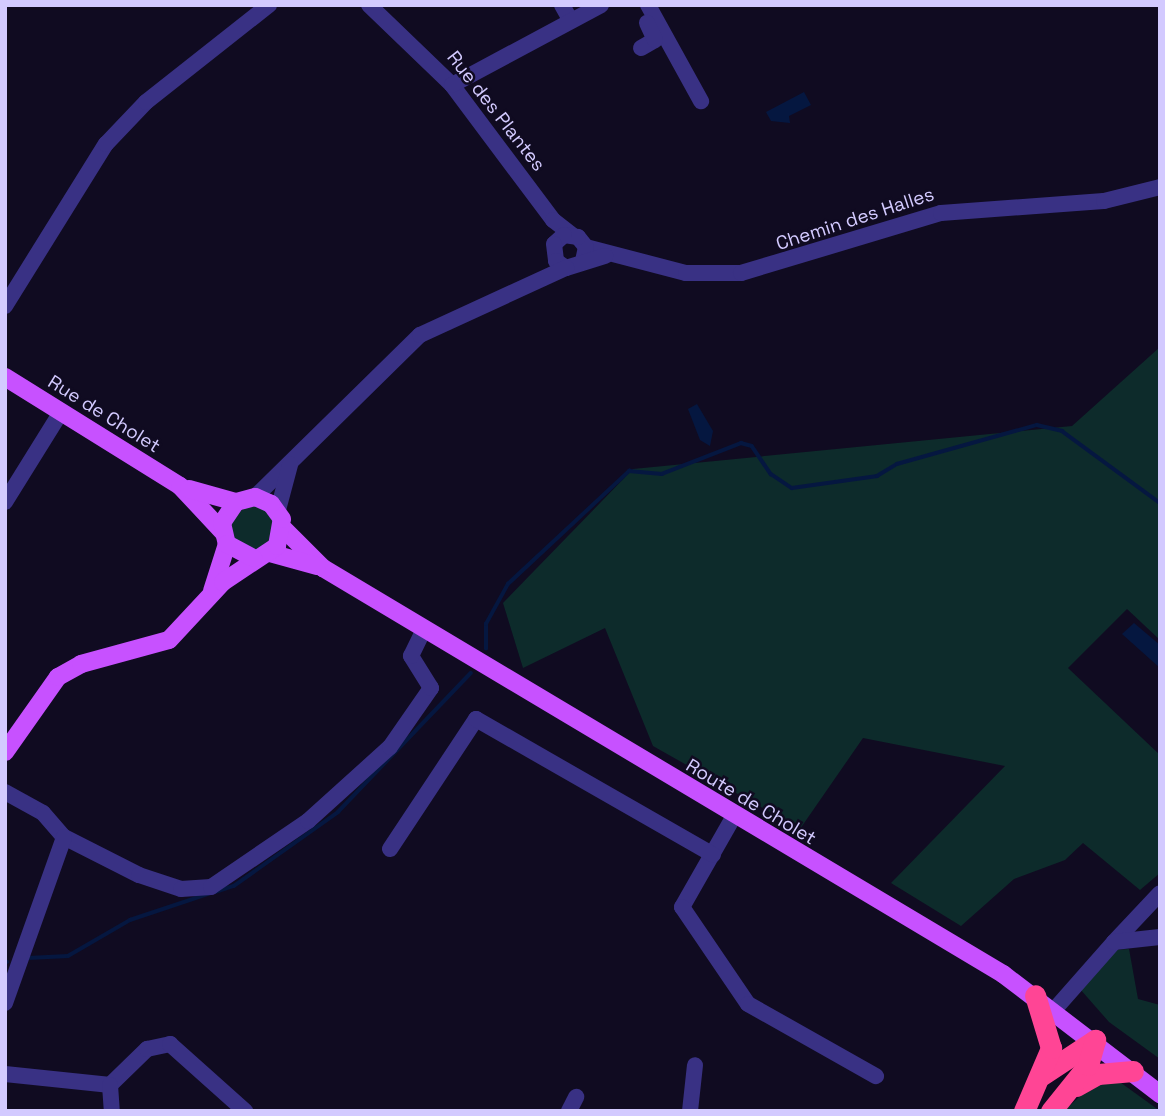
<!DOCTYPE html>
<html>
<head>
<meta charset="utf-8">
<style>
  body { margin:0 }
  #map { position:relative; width:1165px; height:1116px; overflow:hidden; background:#100b21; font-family:"Space Grotesk",sans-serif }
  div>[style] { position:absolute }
  .green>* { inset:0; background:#0d2b2b }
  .water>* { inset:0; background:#051740 }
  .stream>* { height:3.5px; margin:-1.75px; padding:0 1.75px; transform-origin:1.75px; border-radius:1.75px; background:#051740 }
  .minor>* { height:16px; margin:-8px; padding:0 8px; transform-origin:8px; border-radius:8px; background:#393184 }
  .major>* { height:18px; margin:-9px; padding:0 9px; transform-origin:9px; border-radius:9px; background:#c751ff }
  .highway>* { height:21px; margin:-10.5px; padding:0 10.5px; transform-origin:10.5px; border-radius:10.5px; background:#ff4595 }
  span { translate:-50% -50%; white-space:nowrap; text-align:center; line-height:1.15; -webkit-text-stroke:5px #100b21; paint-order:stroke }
  .street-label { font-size:19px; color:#d3caff }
  .frame { position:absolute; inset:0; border:7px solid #d3caff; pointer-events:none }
</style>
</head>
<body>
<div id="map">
  <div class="green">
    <div style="clip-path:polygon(1160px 347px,1160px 640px,1127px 609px,1068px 668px,1160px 755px,1160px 873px,1140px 890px,1083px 843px,1065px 860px,1014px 879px,961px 926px,891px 883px,1005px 766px,863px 738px,800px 829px,653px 746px,605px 628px,523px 668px,503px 603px,633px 469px,1072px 426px)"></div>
    <div style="clip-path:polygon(254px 502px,274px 514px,274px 539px,253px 551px,232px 541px,229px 518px)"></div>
    <div style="clip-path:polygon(1129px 949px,1138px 999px,1160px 1005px,1160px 1059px,1109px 1022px,1080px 989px,1115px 950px)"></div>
    <div style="clip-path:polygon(1117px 1080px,1160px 1111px,1064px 1111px,1093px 1084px)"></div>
  </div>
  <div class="water">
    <div style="clip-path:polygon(804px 92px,811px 105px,789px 116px,790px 123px,771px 121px,766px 112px)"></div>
    <div style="clip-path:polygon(697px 404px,713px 431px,710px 446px,700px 440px,688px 409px)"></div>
    <div style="clip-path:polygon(1134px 623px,1160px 645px,1160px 668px,1122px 634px)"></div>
  </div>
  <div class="stream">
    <div style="left:486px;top:649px;width:25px;rotate:-90deg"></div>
    <div style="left:486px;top:624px;width:46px;rotate:-61.2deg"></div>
    <div style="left:508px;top:584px;width:166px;rotate:-43deg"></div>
    <div style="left:629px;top:471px;width:33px;rotate:5deg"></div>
    <div style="left:662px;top:474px;width:85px;rotate:-21.4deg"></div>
    <div style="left:741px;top:443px;width:11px;rotate:15deg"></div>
    <div style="left:752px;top:446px;width:34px;rotate:56deg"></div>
    <div style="left:771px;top:474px;width:25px;rotate:34deg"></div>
    <div style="left:792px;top:488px;width:86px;rotate:-8deg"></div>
    <div style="left:877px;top:476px;width:23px;rotate:-31deg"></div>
    <div style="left:897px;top:464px;width:145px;rotate:-15.6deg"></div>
    <div style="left:1037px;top:425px;width:26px;rotate:13deg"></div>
    <div style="left:1062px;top:431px;width:122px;rotate:36.3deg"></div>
    <div style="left:215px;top:892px;width:20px;rotate:-18deg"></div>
    <div style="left:234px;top:886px;width:128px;rotate:-35.4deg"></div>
    <div style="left:338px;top:812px;width:192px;rotate:-46.3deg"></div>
    <div style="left:28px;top:958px;width:40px;rotate:-2.9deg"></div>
    <div style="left:68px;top:956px;width:72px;rotate:-30.1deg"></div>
    <div style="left:130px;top:920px;width:82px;rotate:-18.4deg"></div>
    <div style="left:5px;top:963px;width:2px;rotate:-27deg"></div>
  </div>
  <div class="minor">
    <div style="left:369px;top:5px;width:115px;rotate:43.9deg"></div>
    <div style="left:452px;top:85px;width:169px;rotate:53.2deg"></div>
    <div style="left:553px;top:220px;width:24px;rotate:38deg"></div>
    <div style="left:562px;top:5px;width:18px;rotate:61deg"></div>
    <div style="left:648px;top:5px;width:110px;rotate:61.1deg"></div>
    <div style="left:641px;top:48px;width:16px;rotate:-30deg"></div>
    <div style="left:655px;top:40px;width:19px;rotate:-115deg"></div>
    <div style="left:452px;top:85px;width:169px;rotate:-28.2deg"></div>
    <div style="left:586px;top:247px;width:103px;rotate:14.6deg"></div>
    <div style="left:686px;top:273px;width:55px"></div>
    <div style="left:741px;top:273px;width:209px;rotate:-16.7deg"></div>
    <div style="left:941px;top:213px;width:163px;rotate:-4.2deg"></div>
    <div style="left:1104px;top:201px;width:58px;rotate:-14deg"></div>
    <div style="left:583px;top:261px;width:14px;rotate:-78deg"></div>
    <div style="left:586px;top:247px;width:13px;rotate:-129deg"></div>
    <div style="left:578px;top:237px;width:14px;rotate:-172deg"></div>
    <div style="left:564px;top:235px;width:13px;rotate:138deg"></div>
    <div style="left:554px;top:244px;width:17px;rotate:83deg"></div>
    <div style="left:556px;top:261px;width:12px;rotate:35deg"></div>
    <div style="left:566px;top:268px;width:41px;rotate:-17.1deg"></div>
    <div style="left:5px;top:306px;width:191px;rotate:-58.1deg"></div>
    <div style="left:106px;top:144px;width:58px;rotate:-46.4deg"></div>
    <div style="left:146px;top:102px;width:157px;rotate:-38.3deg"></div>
    <div style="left:255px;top:497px;width:231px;rotate:-44.5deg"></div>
    <div style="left:420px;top:335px;width:161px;rotate:-24.7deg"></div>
    <div style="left:5px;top:502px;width:106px;rotate:-58.1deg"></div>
    <div style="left:278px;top:510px;width:47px;rotate:-75.1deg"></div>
    <div style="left:5px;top:792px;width:43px;rotate:28.9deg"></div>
    <div style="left:43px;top:813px;width:32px;rotate:49deg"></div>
    <div style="left:64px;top:837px;width:84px;rotate:26.9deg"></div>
    <div style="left:139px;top:875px;width:44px;rotate:18.4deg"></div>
    <div style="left:181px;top:889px;width:30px;rotate:-4deg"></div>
    <div style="left:211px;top:887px;width:117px;rotate:-34.2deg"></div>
    <div style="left:308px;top:821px;width:110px;rotate:-42.1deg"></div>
    <div style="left:390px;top:747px;width:72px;rotate:-55.2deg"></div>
    <div style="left:431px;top:688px;width:38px;rotate:-122deg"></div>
    <div style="left:411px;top:656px;width:30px;rotate:-64deg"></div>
    <div style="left:734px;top:816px;width:105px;rotate:119.7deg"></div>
    <div style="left:682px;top:907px;width:117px;rotate:55.8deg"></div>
    <div style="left:748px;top:1004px;width:147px;rotate:29.4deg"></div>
    <div style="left:390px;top:849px;width:156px;rotate:-56.5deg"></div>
    <div style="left:476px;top:719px;width:273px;rotate:29.8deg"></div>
    <div style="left:1114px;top:942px;width:67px;rotate:-46.8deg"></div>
    <div style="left:5px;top:1003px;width:176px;rotate:-70.4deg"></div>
    <div style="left:1055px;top:1009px;width:89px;rotate:-48.6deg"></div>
    <div style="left:1114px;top:942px;width:46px;rotate:-6.2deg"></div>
    <div style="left:5px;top:1074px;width:106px;rotate:6deg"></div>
    <div style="left:110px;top:1085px;width:52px;rotate:-44.2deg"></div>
    <div style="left:147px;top:1049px;width:24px;rotate:-12deg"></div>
    <div style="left:170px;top:1044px;width:101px;rotate:41.8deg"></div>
    <div style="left:110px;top:1085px;width:26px;rotate:86deg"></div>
    <div style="left:569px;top:1111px;width:16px;rotate:-63deg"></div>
    <div style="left:690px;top:1111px;width:46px;rotate:-83.8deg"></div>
  </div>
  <div class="major">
    <div style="left:5px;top:377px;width:206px;rotate:31.9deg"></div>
    <div style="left:180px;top:486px;width:63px;rotate:46.9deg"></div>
    <div style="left:189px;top:489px;width:49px;rotate:15.5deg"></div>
    <div style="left:283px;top:528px;width:57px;rotate:45deg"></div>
    <div style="left:323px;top:568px;width:792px;rotate:30.84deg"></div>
    <div style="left:1003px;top:974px;width:198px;rotate:37.4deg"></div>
    <div style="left:270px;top:553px;width:49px;rotate:15.5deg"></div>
    <div style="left:212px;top:591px;width:49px;rotate:-72.3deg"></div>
    <div style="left:5px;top:752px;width:92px;rotate:-54.8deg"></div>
    <div style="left:58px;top:677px;width:26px;rotate:-29deg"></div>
    <div style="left:81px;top:664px;width:91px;rotate:-15.3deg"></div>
    <div style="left:169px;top:640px;width:79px;rotate:-47deg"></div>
    <div style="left:223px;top:582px;width:65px;rotate:-33.7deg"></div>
    <div style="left:277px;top:546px;width:27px;rotate:-80deg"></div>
    <div style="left:282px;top:519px;width:19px;rotate:-126deg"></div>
    <div style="left:271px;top:504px;width:17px;rotate:-156deg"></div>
    <div style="left:255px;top:497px;width:20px;rotate:165deg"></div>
    <div style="left:236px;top:502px;width:25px;rotate:124deg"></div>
    <div style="left:222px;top:523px;width:22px;rotate:77deg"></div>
    <div style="left:227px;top:544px;width:30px;rotate:28deg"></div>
  </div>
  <div class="highway">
    <div style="left:1042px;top:1075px;width:64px;rotate:-33.4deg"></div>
    <div style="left:1076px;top:1086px;width:25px;rotate:-29deg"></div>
    <div style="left:1098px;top:1074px;width:35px;rotate:-5deg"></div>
    <div style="left:1024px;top:1111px;width:69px;rotate:-66.8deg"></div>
    <div style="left:1051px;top:1048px;width:55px;rotate:-106.8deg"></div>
    <div style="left:1051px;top:1111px;width:59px;rotate:-51.2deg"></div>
    <div style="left:1088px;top:1065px;width:26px;rotate:-74deg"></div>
  </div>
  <div class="street-label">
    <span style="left:496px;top:111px;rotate:52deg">Rue des Plantes</span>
    <span style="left:855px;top:219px;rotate:-18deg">Chemin des Halles</span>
    <span style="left:104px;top:414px;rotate:32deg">Rue de Cholet</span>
    <span style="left:751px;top:802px;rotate:31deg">Route de Cholet</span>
  </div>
  <div class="frame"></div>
</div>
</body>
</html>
